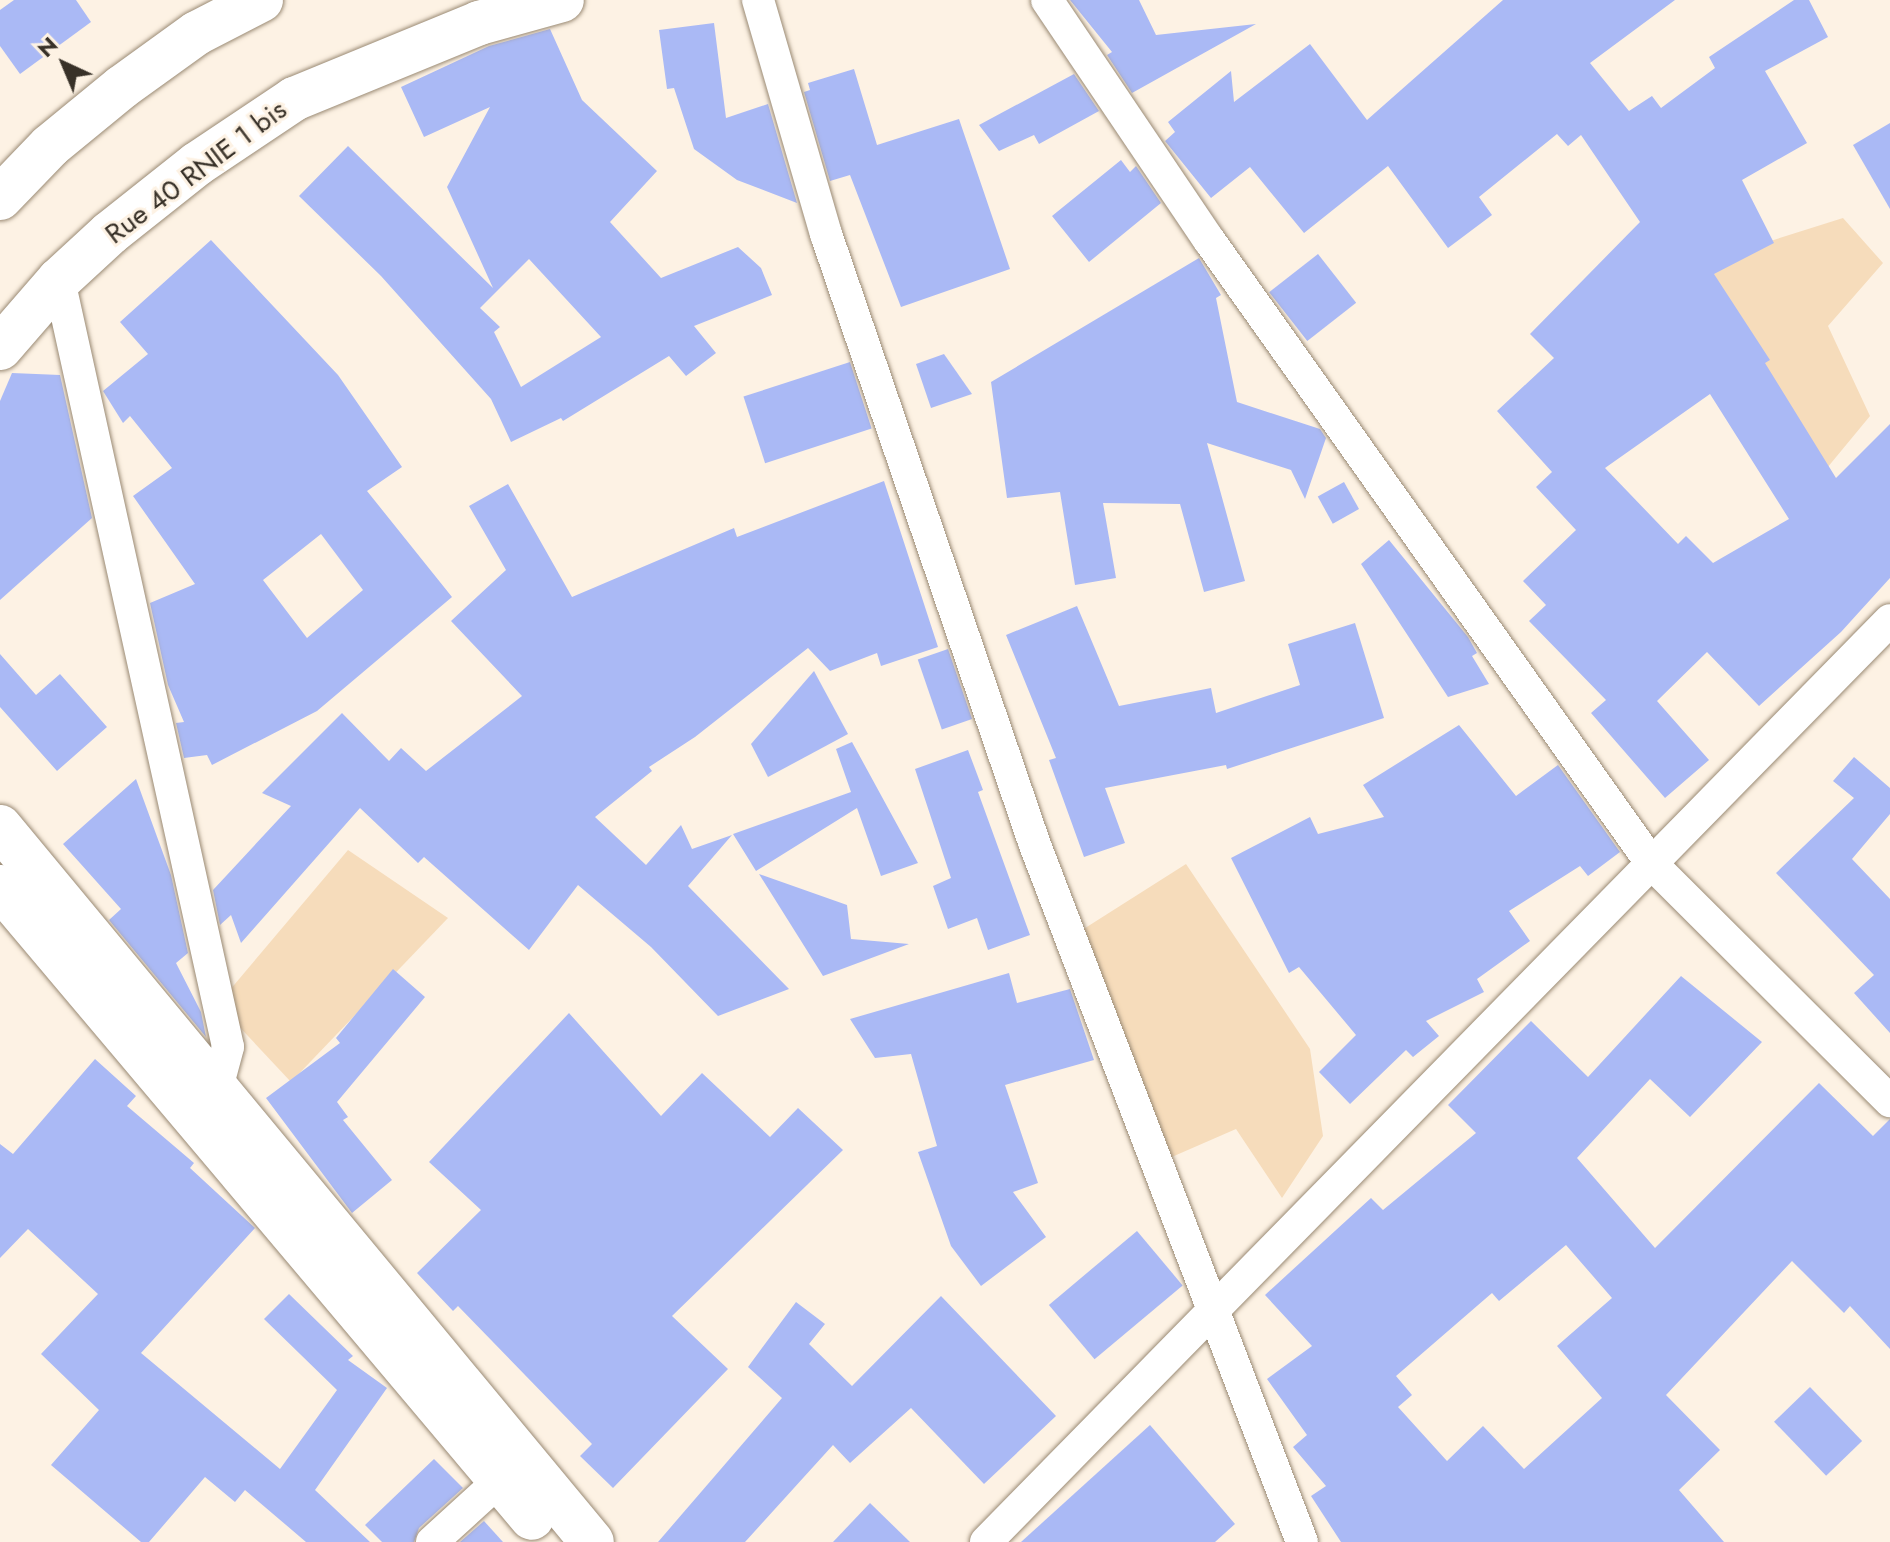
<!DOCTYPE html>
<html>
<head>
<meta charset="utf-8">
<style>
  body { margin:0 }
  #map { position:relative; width:1890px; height:1542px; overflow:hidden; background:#fdf2e4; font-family:Jost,sans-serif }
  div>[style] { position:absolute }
  .green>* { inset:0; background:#f6dcbb }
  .building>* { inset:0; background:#aab9f5; transform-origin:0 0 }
  .roads { filter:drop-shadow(0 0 2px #9a8a74) drop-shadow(0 0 2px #9a8a74) }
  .street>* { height:32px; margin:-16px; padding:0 16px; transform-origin:16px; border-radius:16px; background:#fff }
  .secondary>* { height:44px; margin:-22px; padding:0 22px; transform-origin:22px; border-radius:22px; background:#fff }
  .primary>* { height:44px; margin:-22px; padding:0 22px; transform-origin:22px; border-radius:22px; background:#fff }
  span { translate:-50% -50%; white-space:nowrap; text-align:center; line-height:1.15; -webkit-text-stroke:6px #fdf2e4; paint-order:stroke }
  .street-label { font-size:28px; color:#383128 }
  .north { position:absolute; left:24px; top:24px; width:80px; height:80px; -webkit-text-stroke:6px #fdf2e4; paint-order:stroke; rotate:316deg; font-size:22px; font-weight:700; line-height:32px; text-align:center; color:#383128 }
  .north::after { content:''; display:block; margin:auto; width:28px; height:36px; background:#383128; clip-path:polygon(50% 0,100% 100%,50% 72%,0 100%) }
</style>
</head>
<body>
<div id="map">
  <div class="green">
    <div style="clip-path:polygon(1843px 218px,1883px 263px,1828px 326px,1870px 416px,1808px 491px,1688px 284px,1761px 244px)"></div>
    <div style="clip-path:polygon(348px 850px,448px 918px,291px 1082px,218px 1004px)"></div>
    <div style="clip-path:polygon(1186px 864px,1310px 1049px,1323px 1136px,1282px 1198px,1236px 1129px,1158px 1163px,1071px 937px)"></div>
  </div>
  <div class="building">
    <div style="clip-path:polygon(14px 0,76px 0,91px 22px,20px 74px,0 46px,0 10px)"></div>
    <div style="clip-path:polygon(1070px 0,1139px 0,1156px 35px,1256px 24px,1132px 93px,1107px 55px,1112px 52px)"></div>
    <div style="clip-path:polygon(evenodd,1503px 0,1675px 0,1590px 63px,1629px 111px,1652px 96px,1661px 108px,1715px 68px,1709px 57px,1794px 0,1809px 0,1828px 37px,1765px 71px,1807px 143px,1742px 180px,1774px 243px,1714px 274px,1770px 360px,1765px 363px,1836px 478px,1890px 424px,1890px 578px,1841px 632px,1759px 706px,1707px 652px,1657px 701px,1709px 760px,1665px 798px,1591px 713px,1606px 700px,1529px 621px,1546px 605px,1523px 581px,1576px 530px,1536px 487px,1552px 472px,1497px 411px,1554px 358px,1530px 334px,1640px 222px,1581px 135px,1568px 146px,1557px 134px,1479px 197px,1492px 215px,1448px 248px,1388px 166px,1304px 233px,1250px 167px,1211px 198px,1165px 141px,1175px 132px,1168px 122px,1231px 71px,1234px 102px,1310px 44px,1367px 120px,1503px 0,1710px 394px,1789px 519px,1713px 563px,1686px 536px,1678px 544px,1605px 468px,1710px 394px)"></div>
    <div style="clip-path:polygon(714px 23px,726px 118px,768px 104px,797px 203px,737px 180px,694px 149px,674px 88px,667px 89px,659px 30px)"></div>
    <div style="clip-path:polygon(evenodd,550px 29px,582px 100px,657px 171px,610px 222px,661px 278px,738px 247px,761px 268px,772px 295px,694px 326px,716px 353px,686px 376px,669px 356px,563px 421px,561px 418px,511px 442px,491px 399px,381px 276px,299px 196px,348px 146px,493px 288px,447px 187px,490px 107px,424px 137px,401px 87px,489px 46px,550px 29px,529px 259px,601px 337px,521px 387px,494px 332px,500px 327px,480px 308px,529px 259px)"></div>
    <div style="clip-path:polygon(854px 69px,877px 145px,959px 119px,1010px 269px,901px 307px,850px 175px,830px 181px,804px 92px,810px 90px,808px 83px)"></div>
    <div style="clip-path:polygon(1074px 74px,1099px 111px,1039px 144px,1034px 135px,999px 151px,979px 125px)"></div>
    <div style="clip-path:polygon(1890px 123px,1890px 209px,1853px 145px)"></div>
    <div style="clip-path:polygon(1121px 160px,1130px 172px,1136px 166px,1161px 203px,1089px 262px,1052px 216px)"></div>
    <div style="clip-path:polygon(evenodd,211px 240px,338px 375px,402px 467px,367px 491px,452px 597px,317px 711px,212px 765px,207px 755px,184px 758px,176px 723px,184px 722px,168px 685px,150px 603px,195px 584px,133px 496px,172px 468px,130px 416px,123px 423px,103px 391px,148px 354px,120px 322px,211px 240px,321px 534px,363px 590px,307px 638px,263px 580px,321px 534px)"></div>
    <div style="left:1318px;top:254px;width:62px;height:62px;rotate:52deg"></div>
    <div style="clip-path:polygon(1199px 258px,1221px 295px,1216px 298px,1237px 402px,1320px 429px,1326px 438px,1305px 499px,1291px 470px,1207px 443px,1245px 581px,1204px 592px,1180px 504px,1103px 503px,1116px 578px,1075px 585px,1060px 492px,1007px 498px,991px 382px)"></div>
    <div style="clip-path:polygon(944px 354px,972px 394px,931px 408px,916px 364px)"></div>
    <div style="left:850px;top:362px;width:70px;height:112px;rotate:72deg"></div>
    <div style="clip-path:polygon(12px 373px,60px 375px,92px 518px,0 600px,0 401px)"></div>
    <div style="clip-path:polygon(884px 481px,938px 647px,881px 666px,877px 653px,830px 671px,808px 648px,695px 737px,649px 767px,652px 771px,595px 817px,646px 865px,681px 825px,692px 849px,732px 835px,688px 886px,789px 989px,718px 1016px,651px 947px,578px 885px,529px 950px,424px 857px,418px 863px,360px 808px,241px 943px,231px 915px,220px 925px,213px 890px,291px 806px,262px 793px,342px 713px,389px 761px,401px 748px,426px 771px,522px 696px,451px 621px,506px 570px,469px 506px,508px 484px,572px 597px,734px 528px,737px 537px)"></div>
    <div style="left:1344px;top:482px;width:31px;height:30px;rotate:61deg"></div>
    <div style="clip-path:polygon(1389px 540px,1468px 637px,1477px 653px,1472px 656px,1489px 684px,1448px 697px,1361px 564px)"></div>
    <div style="clip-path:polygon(1077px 606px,1119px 706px,1211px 688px,1216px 713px,1300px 685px,1288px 644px,1355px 623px,1384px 718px,1227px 769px,1226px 765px,1105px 788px,1125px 843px,1084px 857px,1049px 760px,1056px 758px,1006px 635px)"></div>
    <div style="left:948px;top:649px;width:74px;height:32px;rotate:71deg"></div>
    <div style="clip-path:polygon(0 654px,36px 695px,60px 674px,107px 727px,57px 771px,0 707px)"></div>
    <div style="clip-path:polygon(814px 671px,848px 734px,768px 777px,751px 744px)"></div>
    <div style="clip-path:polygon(1459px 725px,1516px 796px,1558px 765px,1620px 852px,1588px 876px,1580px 866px,1509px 911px,1530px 941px,1477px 979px,1484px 992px,1426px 1021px,1439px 1036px,1413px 1057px,1406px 1050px,1350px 1104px,1319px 1072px,1356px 1035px,1299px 967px,1289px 973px,1231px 858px,1310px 817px,1318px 834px,1384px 817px,1363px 785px)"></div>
    <div style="clip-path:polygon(852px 742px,918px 863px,881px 876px,857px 808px,756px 871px,733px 834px,851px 792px,836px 749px)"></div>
    <div style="clip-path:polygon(968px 750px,983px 790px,978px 792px,1030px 935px,988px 950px,977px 918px,948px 929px,933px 886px,951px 878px,915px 769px)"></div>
    <div style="clip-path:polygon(1854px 757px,1890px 788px,1890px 814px,1852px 859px,1890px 899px,1890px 1033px,1854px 993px,1874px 975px,1776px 873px,1854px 798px,1833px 781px)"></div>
    <div style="clip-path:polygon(136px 779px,171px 875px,188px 953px,176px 963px,201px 1012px,206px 1037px,109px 920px,121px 909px,63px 844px)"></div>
    <div style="clip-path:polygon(759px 874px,847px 905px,851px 939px,909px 944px,823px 976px)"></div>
    <div style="clip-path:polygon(393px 969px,425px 997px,337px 1102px,348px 1117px,343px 1120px,392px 1180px,352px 1213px,266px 1098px,340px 1043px,336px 1038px)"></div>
    <div style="clip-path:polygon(1009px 973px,1017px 1003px,1070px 989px,1094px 1060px,1005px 1085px,1038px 1183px,1013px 1192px,1046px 1237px,981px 1286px,951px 1246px,918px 1152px,937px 1146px,911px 1054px,875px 1058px,850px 1019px)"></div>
    <div style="clip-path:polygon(evenodd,1681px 976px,1762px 1042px,1690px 1117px,1650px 1079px,1577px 1158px,1655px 1248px,1819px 1083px,1873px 1136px,1890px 1119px,1890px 1349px,1850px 1306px,1844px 1313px,1792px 1261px,1666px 1395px,1720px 1450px,1679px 1490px,1724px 1542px,1341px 1542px,1311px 1496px,1326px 1486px,1293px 1447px,1307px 1435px,1267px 1379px,1312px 1346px,1265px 1295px,1371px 1198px,1383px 1210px,1476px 1133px,1448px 1105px,1531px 1021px,1588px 1077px,1681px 976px,1566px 1245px,1612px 1298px,1557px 1346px,1602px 1398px,1524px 1469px,1483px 1426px,1447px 1461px,1398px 1407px,1412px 1395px,1396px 1376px,1492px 1293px,1499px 1301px,1566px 1245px)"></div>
    <div style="clip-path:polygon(569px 1013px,661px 1116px,702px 1073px,770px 1137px,798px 1108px,843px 1150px,672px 1316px,728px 1369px,613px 1488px,580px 1456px,592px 1444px,458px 1306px,453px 1311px,417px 1273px,481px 1210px,429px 1162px)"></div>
    <div style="clip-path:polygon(95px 1059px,136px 1096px,127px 1106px,194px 1163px,190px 1168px,255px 1228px,141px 1353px,280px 1469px,337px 1390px,264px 1319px,289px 1294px,353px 1356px,348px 1360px,387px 1388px,315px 1490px,370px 1542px,306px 1542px,245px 1490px,235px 1502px,205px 1477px,149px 1542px,141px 1542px,51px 1465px,99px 1410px,41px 1354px,98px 1294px,28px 1229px,0 1258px,0 1144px,13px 1154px)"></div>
    <div style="left:1137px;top:1231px;width:71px;height:115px;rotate:50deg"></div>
    <div style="clip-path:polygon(941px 1296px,1056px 1416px,984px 1484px,911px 1408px,850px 1463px,833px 1445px,745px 1542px,658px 1542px,782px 1398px,748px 1367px,796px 1302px,825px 1324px,809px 1344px,852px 1386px)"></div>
    <div style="left:1810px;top:1387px;width:75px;height:50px;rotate:46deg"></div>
    <div style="clip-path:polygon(1150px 1425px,1235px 1524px,1215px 1542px,1021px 1542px)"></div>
    <div style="clip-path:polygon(434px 1459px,463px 1488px,419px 1528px,414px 1542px,382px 1542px,365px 1525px)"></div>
    <div style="clip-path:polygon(870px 1503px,910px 1542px,833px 1542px)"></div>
    <div style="clip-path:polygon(484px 1521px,503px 1542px,460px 1542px)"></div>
  </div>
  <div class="roads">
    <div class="street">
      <div style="left:758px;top:0;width:244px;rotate:73.8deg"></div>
      <div style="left:826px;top:234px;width:646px;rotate:71.12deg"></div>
      <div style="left:1035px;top:845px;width:746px;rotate:69.04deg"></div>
      <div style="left:1047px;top:0;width:290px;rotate:56deg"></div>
      <div style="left:1209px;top:240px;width:765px;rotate:54.63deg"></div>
      <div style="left:1652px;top:864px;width:336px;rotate:44.9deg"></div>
      <div style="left:59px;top:280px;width:785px;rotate:77.57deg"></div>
      <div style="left:228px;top:1047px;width:42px;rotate:105deg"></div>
      <div style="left:432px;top:1542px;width:91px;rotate:-42.3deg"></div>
      <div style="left:986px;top:1542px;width:1291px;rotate:-45.56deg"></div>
    </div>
    <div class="secondary">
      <div style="left:0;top:827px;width:928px;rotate:50.38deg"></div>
      <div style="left:0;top:887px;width:825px;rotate:49.87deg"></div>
    </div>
    <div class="primary">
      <div style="left:0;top:198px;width:72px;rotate:-46.1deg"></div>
      <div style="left:50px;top:146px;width:93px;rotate:-39.3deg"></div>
      <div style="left:122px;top:87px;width:92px;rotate:-35.8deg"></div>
      <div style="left:197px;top:33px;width:72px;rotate:-27.3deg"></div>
      <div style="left:0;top:348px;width:90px;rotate:-49.1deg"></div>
      <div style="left:59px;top:280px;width:69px;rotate:-42.7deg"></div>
      <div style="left:110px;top:233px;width:111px;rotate:-38.4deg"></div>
      <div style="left:197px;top:164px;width:117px;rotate:-33.8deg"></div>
      <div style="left:294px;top:99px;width:200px;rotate:-22.3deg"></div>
      <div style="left:479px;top:23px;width:86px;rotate:-15.5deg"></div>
    </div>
  </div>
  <div class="street-label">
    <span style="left:196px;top:172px;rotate:-37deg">Rue 40 RNIE 1 bis</span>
  </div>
  <div class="north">N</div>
</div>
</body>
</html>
